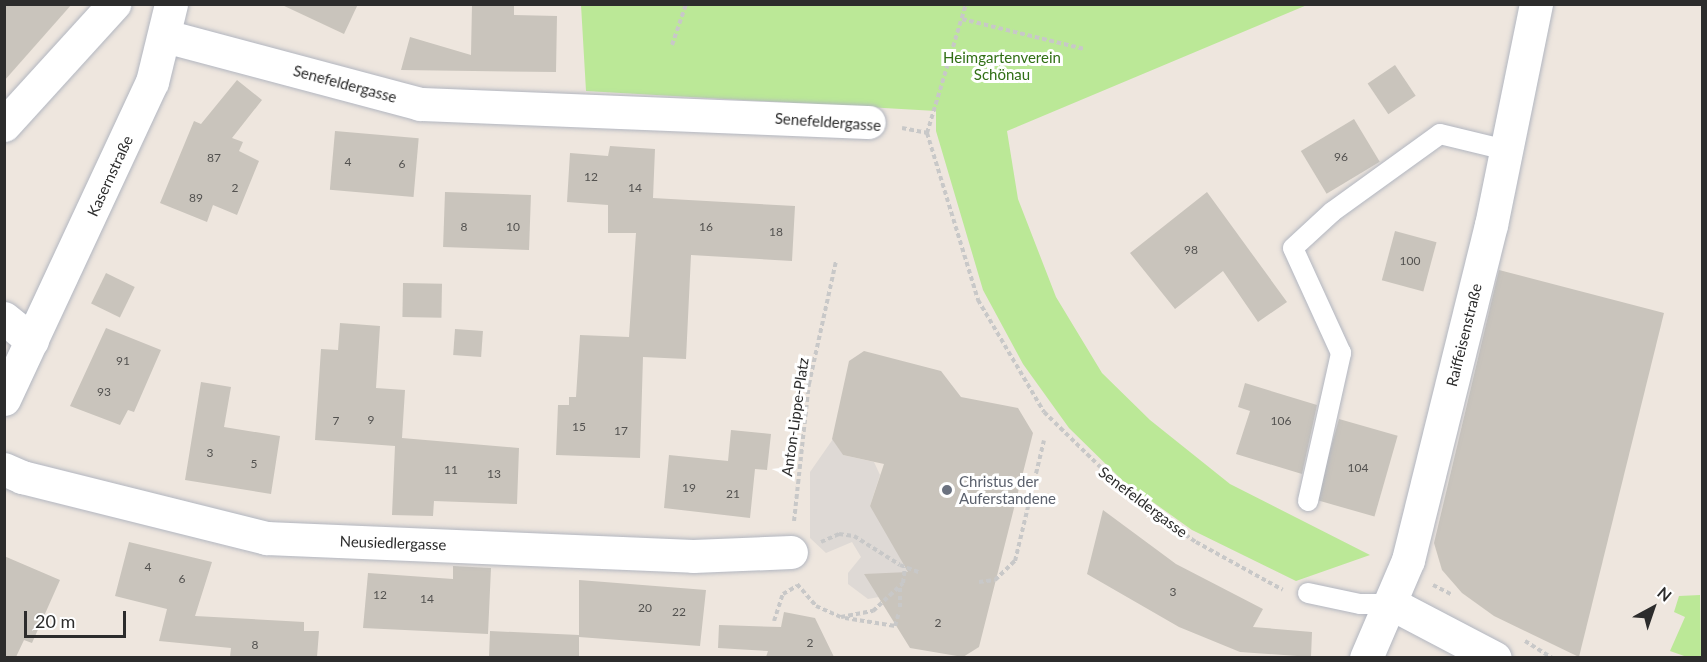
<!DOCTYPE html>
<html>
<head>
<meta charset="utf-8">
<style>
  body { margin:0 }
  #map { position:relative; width:1707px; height:662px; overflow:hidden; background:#eee6de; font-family:Lato,sans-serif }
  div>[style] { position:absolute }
  .green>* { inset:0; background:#bbe897 }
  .plaza>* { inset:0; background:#ded9d5 }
  .building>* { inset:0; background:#c9c4bc; transform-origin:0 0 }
  .path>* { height:4px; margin-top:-2px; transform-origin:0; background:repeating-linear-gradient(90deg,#c8c8c8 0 4.5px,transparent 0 7.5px) }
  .roads { filter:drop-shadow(0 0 2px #b2b6c0) drop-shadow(0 0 2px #b2b6c0) }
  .lane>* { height:20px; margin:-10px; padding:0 10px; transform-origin:10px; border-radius:10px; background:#fff }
  .street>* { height:33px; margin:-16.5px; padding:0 16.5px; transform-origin:16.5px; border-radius:16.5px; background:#fff }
  .secondary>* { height:33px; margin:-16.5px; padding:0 16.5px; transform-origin:16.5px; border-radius:16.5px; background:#fff }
  .dots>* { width:16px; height:16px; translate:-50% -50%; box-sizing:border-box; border:3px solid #fff; border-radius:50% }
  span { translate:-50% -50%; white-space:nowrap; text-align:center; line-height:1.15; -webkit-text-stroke:6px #fff; paint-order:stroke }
  .number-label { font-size:12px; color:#535250 }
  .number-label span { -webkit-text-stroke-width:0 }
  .park-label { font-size:15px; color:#316f16 }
  .street-label { font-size:15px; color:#2c2c2c }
  .worship-label { font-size:15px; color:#5b616d }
  .left { translate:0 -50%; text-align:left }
  .frame { position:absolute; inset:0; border:6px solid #2c2c2c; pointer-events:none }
  .north { position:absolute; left:1623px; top:578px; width:60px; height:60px; -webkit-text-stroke:4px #fff; paint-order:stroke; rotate:40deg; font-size:16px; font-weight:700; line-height:24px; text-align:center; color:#2c2c2c }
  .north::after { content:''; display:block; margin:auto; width:21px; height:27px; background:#2c2c2c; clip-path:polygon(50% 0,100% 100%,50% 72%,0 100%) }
  .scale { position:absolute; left:24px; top:611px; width:102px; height:27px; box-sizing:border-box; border:3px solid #2c2c2c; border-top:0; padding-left:8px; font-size:18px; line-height:21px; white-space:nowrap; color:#2c2c2c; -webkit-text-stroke:4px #fff; paint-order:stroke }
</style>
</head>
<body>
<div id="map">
  <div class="green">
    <div style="clip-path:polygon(581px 5px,1307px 5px,1007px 131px,1018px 199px,1056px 297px,1102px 373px,1150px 420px,1230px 484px,1370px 555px,1296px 581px,1192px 530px,1122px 480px,1069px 428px,1023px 364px,983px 290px,936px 131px,936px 111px,586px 91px)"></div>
    <div style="clip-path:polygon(1700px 595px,1701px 657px,1687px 657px,1670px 651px,1685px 617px,1674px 612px,1679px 596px)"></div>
  </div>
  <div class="plaza">
    <div style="clip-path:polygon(833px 439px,843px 455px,874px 462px,880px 475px,870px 506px,924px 563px,879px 597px,868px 599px,848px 584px,848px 573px,861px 557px,852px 542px,826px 553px,810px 538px,810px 472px)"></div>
  </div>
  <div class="building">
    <div style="clip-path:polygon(4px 4px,72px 4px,4px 81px)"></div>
    <div style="clip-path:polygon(280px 4px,358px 4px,344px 34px)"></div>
    <div style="clip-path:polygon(472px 4px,514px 4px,514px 15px,557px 16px,556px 72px,401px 70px,410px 37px,471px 55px)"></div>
    <div style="left:1395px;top:65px;width:37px;height:33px;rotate:56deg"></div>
    <div style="clip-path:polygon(237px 80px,262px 100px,232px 138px,243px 142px,239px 151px,259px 161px,237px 215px,213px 205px,207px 222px,160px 203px,194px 121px,201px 124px)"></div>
    <div style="left:1354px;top:119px;width:50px;height:62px;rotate:59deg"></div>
    <div style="left:335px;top:131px;width:84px;height:59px;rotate:5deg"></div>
    <div style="clip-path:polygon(610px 146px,655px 149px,653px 198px,795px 206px,792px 261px,691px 255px,686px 359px,643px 357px,640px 458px,556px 455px,558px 405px,569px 405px,569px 397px,576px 397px,580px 335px,629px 337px,636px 233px,608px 233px,608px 205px,567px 202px,570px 153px,608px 156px)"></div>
    <div style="left:445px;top:192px;width:86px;height:55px;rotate:2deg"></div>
    <div style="clip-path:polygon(1207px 192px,1287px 302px,1258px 322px,1223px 271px,1175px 309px,1130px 253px)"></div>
    <div style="left:1395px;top:231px;width:43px;height:51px;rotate:15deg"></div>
    <div style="clip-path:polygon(1499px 270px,1664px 313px,1579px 657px,1494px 616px,1462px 593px,1442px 570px,1434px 543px)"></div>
    <div style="left:106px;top:273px;width:32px;height:34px;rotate:26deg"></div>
    <div style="left:403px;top:283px;width:39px;height:34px;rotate:1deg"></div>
    <div style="clip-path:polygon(340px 323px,380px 326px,376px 388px,405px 390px,402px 438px,519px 448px,517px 504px,434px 501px,433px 516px,392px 515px,395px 446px,315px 440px,321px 349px,338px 350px)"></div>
    <div style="clip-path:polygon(106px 328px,161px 350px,134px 412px,128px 410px,120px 425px,70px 406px)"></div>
    <div style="left:455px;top:329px;width:28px;height:26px;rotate:4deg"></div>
    <div style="clip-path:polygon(864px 351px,941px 371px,961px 397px,1018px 408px,1033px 433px,979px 647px,963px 657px,910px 648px,864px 574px,908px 572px,870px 506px,884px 464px,843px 455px,832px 439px,849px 361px)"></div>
    <div style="clip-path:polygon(201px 382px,231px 387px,224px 427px,280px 436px,271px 494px,185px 480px)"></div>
    <div style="clip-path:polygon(1245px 383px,1317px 405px,1302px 474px,1236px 454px,1250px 411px,1238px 407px)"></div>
    <div style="left:1339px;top:419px;width:61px;height:84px;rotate:16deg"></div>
    <div style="clip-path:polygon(731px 430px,771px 434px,767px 470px,755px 469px,750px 518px,664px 508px,669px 455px,728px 461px)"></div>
    <div style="clip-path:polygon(1103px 510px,1176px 564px,1263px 609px,1253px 627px,1312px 632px,1311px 657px,1240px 652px,1179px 627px,1087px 574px)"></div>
    <div style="clip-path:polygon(129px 542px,212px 562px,195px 616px,304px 622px,304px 631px,319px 631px,317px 657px,230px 657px,231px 648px,159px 641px,167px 609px,115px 596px)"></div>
    <div style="clip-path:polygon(4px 556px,60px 580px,32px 643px,24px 640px,16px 657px,4px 657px)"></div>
    <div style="clip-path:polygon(453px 566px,491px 568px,488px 634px,363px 628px,368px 573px,453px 579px)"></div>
    <div style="clip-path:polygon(579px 580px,706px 590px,700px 646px,579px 637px,579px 657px,489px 657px,490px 631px,579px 635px)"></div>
    <div style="clip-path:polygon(784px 612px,815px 618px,834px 657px,766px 657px,768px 651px,718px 648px,719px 625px,781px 627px)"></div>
  </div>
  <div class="path">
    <div style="left:962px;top:19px;width:126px;rotate:13.8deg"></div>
    <div style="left:672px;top:45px;width:43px;rotate:-71.1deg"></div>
    <div style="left:902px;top:128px;width:25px;rotate:11deg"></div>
    <div style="left:927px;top:133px;width:175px;rotate:73deg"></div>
    <div style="left:978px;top:300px;width:130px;rotate:59.5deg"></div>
    <div style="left:1044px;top:412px;width:120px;rotate:44.3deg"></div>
    <div style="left:1130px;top:496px;width:80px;rotate:34.9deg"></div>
    <div style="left:1196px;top:542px;width:99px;rotate:28.9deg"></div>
    <div style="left:927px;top:133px;width:135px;rotate:-73.2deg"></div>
    <div style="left:794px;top:521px;width:138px;rotate:-83.8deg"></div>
    <div style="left:809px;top:384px;width:126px;rotate:-77.6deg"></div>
    <div style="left:821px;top:542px;width:20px;rotate:-24deg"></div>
    <div style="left:839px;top:534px;width:15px;rotate:8deg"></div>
    <div style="left:854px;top:536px;width:54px;rotate:32.2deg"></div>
    <div style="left:900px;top:565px;width:22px;rotate:21deg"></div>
    <div style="left:979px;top:582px;width:16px;rotate:-7deg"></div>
    <div style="left:995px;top:580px;width:28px;rotate:-44deg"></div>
    <div style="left:1015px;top:561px;width:124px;rotate:-76.5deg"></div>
    <div style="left:797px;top:584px;width:29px;rotate:49deg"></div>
    <div style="left:816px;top:606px;width:27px;rotate:24deg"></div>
    <div style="left:841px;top:617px;width:33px;rotate:-11deg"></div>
    <div style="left:873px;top:611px;width:41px;rotate:-43deg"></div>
    <div style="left:903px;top:583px;width:16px;rotate:-83deg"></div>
    <div style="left:1433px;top:585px;width:22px;rotate:27deg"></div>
    <div style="left:900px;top:588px;width:19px;rotate:90deg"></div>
    <div style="left:845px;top:618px;width:51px;rotate:9.1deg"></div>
    <div style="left:895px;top:626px;width:15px;rotate:-74deg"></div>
    <div style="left:774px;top:621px;width:28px;rotate:-72deg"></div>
    <div style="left:783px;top:594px;width:16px;rotate:-30deg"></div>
    <div style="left:1525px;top:641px;width:32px;rotate:32deg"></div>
  </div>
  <div class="roads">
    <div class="lane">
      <div style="left:1308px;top:501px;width:152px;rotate:-77.4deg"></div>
      <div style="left:1341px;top:353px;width:115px;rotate:-114.6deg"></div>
      <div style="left:1293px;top:248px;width:53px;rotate:-42.7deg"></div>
      <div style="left:1332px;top:212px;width:133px;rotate:-35.8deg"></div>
      <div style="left:1440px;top:134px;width:68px;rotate:13.6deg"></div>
      <div style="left:1308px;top:593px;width:53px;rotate:11.9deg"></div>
      <div style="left:1360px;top:604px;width:32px"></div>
    </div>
    <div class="street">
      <div style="left:165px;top:36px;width:264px;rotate:14.9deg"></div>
      <div style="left:420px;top:104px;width:449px;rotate:2.3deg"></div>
      <div style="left:4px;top:125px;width:164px;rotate:-47.7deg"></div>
      <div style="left:4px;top:318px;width:36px;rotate:39deg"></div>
      <div style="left:4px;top:469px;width:20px;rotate:24deg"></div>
      <div style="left:22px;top:477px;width:252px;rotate:14deg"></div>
      <div style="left:266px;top:538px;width:427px;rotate:2.4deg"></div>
      <div style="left:693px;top:556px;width:98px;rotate:-2.3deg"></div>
    </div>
    <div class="secondary">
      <div style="left:4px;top:399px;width:350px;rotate:-65deg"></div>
      <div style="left:152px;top:82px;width:80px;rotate:-76.3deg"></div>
      <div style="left:1392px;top:604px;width:116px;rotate:27.7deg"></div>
      <div style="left:1366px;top:658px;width:107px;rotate:-66.8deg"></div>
      <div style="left:1408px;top:560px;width:345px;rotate:-76.1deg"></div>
      <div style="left:1491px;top:225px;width:226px;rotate:-78.5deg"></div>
    </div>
  </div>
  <div class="dots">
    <div style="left:947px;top:490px;background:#6b7280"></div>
  </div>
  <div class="number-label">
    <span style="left:1341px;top:157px">96</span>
    <span style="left:214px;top:158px">87</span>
    <span style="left:348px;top:162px">4</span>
    <span style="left:402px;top:164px">6</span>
    <span style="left:591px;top:177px">12</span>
    <span style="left:235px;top:188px">2</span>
    <span style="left:635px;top:188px">14</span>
    <span style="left:196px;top:198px">89</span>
    <span style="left:464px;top:227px">8</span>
    <span style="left:513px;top:227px">10</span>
    <span style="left:706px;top:227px">16</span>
    <span style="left:776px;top:232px">18</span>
    <span style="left:1191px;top:250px">98</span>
    <span style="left:1410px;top:261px">100</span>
    <span style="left:123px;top:361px">91</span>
    <span style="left:104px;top:392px">93</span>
    <span style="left:371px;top:420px">9</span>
    <span style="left:336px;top:421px">7</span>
    <span style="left:1281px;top:421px">106</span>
    <span style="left:579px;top:427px">15</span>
    <span style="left:621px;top:431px">17</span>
    <span style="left:210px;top:453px">3</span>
    <span style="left:254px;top:464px">5</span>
    <span style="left:1358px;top:468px">104</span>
    <span style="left:451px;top:470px">11</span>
    <span style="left:494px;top:474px">13</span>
    <span style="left:689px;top:488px">19</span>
    <span style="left:733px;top:494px">21</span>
    <span style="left:148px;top:567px">4</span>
    <span style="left:182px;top:579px">6</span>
    <span style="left:1173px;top:592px">3</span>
    <span style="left:380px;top:595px">12</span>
    <span style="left:427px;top:599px">14</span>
    <span style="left:645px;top:608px">20</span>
    <span style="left:679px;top:612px">22</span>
    <span style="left:938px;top:623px">2</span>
    <span style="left:810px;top:643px">2</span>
    <span style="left:255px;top:645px">8</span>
  </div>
  <div class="park-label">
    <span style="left:1002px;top:66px">Heimgartenverein<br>Schönau</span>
  </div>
  <div class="street-label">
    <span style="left:345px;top:84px;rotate:15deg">Senefeldergasse</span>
    <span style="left:828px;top:122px;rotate:4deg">Senefeldergasse</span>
    <span style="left:110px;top:176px;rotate:-65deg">Kasernstraße</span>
    <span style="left:1464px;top:335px;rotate:-76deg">Raiffeisenstraße</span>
    <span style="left:795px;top:417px;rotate:-82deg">Anton-Lippe-Platz</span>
    <span style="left:1143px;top:502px;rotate:37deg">Senefeldergasse</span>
    <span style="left:393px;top:543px;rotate:2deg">Neusiedlergasse</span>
  </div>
  <div class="worship-label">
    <span class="left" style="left:959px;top:490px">Christus der<br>Auferstandene</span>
  </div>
  <div class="frame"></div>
  <div class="north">N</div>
  <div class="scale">20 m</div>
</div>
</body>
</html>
